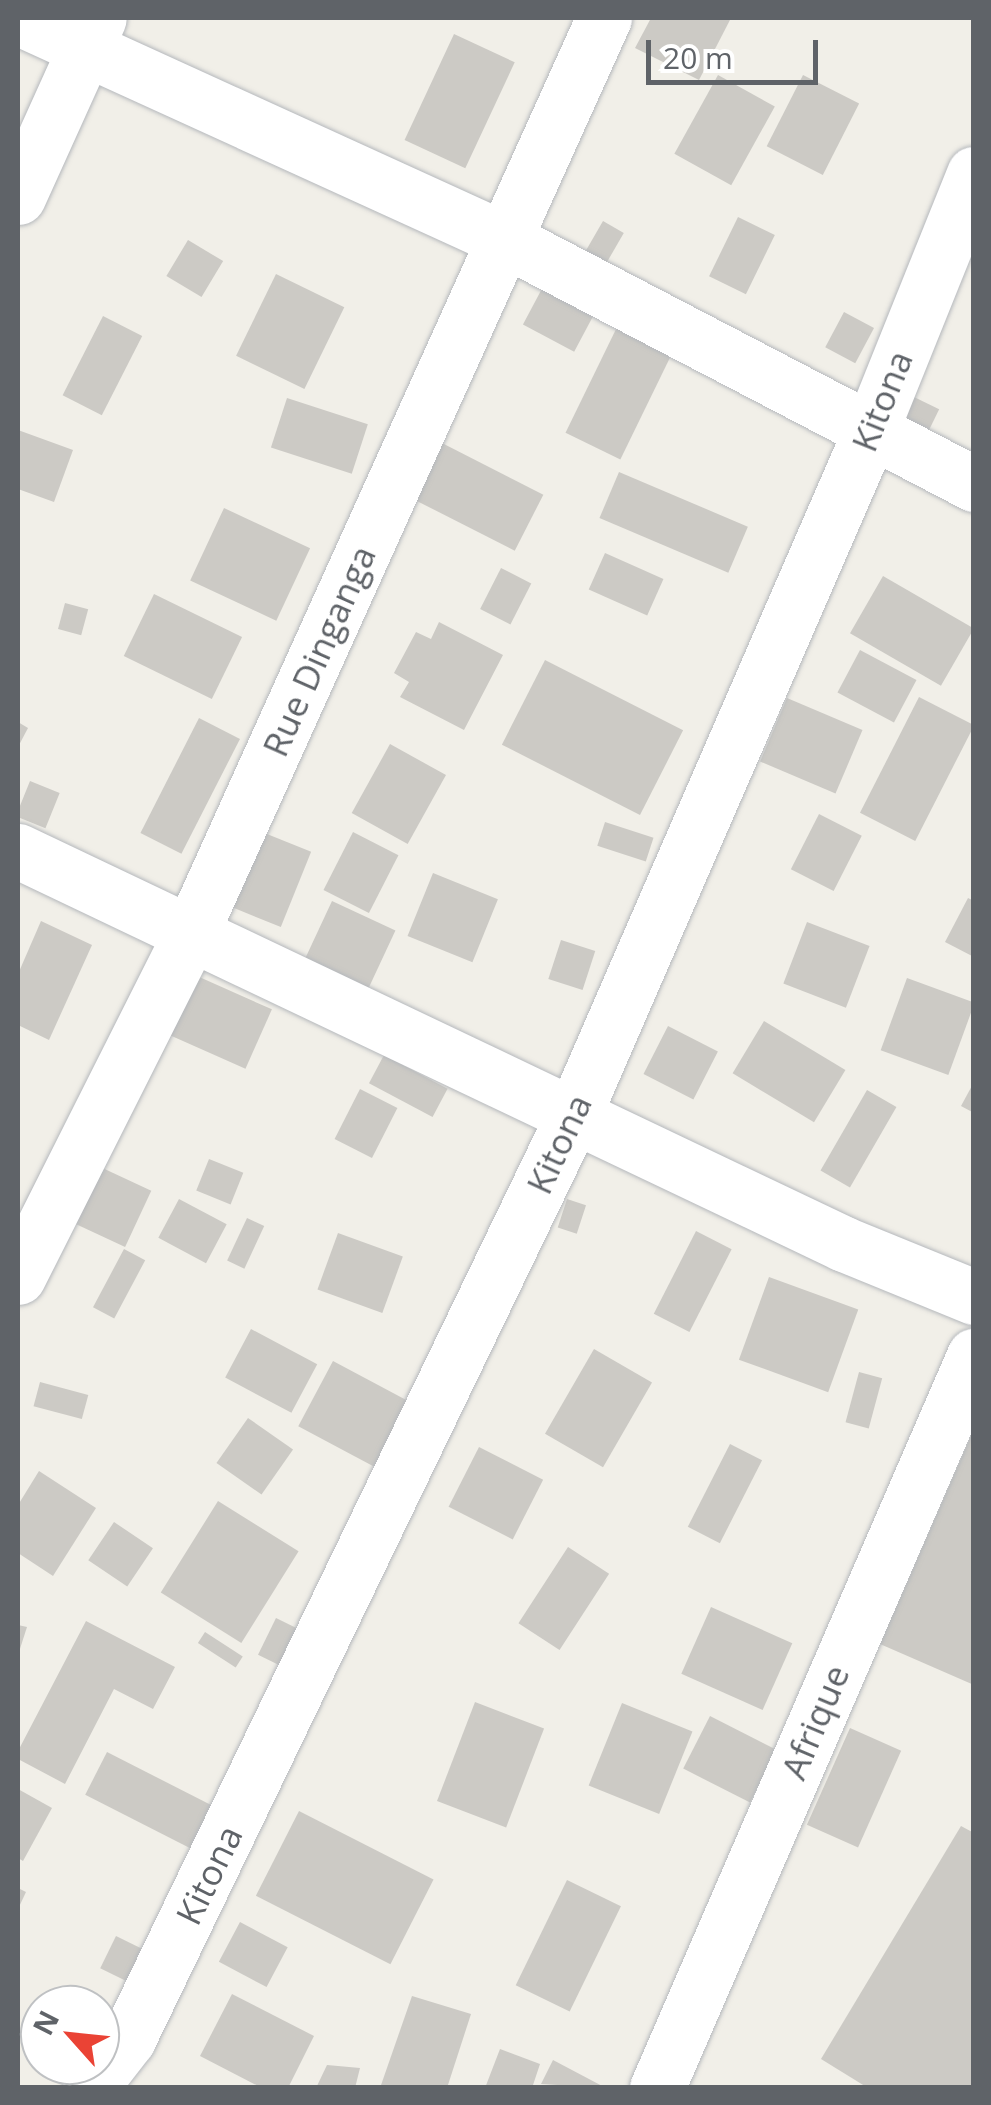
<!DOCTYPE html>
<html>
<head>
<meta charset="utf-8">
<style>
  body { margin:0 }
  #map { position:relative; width:991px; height:2105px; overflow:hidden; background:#f1efe8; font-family:"Open Sans",sans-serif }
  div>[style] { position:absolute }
  .building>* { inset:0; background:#cccac5; transform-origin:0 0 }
  .roads { filter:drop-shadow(0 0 2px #b5b8bc) drop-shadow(0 0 2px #b5b8bc) }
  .minor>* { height:55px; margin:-27.5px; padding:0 27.5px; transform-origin:27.5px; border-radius:27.5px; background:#fff }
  span { translate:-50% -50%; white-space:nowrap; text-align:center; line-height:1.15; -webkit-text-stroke:8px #fff; paint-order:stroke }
  .street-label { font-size:35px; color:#5f6368 }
  .frame { position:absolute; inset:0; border:20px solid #5f6368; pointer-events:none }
  .north { position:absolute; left:20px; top:1985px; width:100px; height:100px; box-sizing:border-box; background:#fff; border:2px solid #bfc1c3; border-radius:50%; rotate:297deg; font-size:28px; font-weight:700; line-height:40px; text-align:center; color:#5f6368 }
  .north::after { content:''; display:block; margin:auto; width:35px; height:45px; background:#ea4335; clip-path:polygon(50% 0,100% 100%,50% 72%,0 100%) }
  .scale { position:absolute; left:646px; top:40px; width:172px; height:45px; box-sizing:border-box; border:5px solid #5f6368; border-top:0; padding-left:12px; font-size:30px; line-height:35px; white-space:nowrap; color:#5f6368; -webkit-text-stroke:8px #fff; paint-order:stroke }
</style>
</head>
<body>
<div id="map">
  <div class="building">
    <div style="clip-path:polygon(651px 18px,731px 18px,699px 80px,635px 48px)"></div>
    <div style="left:454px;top:34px;width:67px;height:117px;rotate:25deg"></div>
    <div style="left:718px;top:75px;width:65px;height:90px;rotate:29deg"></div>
    <div style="left:803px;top:75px;width:63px;height:80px;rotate:27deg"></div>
    <div style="left:738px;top:217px;width:41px;height:66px;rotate:26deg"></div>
    <div style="left:603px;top:221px;width:24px;height:48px;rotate:30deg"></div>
    <div style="left:188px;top:240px;width:41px;height:42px;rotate:31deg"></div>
    <div style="left:276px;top:274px;width:76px;height:91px;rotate:26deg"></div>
    <div style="left:545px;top:283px;width:58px;height:47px;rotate:28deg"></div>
    <div style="left:844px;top:312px;width:34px;height:40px;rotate:28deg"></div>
    <div style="left:103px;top:316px;width:44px;height:89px;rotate:27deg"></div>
    <div style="left:619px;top:323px;width:61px;height:122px;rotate:26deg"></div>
    <div style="left:914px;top:397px;width:28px;height:37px;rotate:26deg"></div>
    <div style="left:287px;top:398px;width:85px;height:52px;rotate:18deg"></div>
    <div style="clip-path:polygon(18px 430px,73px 450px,54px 502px,18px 489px)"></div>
    <div style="left:440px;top:442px;width:116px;height:63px;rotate:27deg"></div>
    <div style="left:619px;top:472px;width:140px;height:50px;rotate:23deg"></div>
    <div style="left:224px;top:508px;width:95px;height:80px;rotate:25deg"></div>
    <div style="left:605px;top:553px;width:64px;height:40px;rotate:24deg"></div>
    <div style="left:501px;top:568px;width:34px;height:46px;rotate:27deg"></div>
    <div style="left:883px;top:576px;width:105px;height:66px;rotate:30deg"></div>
    <div style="left:154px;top:594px;width:98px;height:69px;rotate:26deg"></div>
    <div style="left:65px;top:603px;width:24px;height:27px;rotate:15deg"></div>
    <div style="clip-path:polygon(439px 622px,503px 655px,464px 730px,400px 697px,409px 682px,394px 673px,416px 632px,431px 639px)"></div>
    <div style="left:860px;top:650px;width:64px;height:48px;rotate:28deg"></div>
    <div style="left:545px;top:660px;width:155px;height:95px;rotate:27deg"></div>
    <div style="left:919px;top:697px;width:62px;height:130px;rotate:27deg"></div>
    <div style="left:787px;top:698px;width:82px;height:69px;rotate:23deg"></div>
    <div style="left:199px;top:718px;width:46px;height:129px;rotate:27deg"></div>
    <div style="clip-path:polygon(18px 722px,28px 728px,18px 747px)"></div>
    <div style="left:390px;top:744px;width:64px;height:79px;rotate:29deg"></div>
    <div style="left:30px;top:781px;width:32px;height:38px;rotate:22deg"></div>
    <div style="left:819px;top:814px;width:48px;height:62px;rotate:27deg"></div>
    <div style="left:605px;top:822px;width:51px;height:25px;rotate:18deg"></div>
    <div style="left:262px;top:832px;width:53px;height:81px;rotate:22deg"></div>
    <div style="left:353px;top:832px;width:51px;height:65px;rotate:27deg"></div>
    <div style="left:433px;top:873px;width:70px;height:68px;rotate:22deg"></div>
    <div style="clip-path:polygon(968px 898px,974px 901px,974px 957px,945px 942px)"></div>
    <div style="left:332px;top:901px;width:70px;height:64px;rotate:25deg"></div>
    <div style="clip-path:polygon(41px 921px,92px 945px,49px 1040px,18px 1025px,18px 974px)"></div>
    <div style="left:807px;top:922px;width:67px;height:66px;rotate:21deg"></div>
    <div style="left:561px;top:940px;width:36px;height:41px;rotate:18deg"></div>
    <div style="left:197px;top:976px;width:82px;height:65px;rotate:24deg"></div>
    <div style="left:907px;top:978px;width:72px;height:77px;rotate:20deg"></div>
    <div style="left:764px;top:1021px;width:95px;height:61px;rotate:31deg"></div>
    <div style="left:668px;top:1026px;width:56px;height:54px;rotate:27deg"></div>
    <div style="left:384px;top:1055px;width:72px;height:32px;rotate:28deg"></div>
    <div style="clip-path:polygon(974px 1082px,974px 1113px,961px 1106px)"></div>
    <div style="left:360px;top:1089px;width:42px;height:56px;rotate:27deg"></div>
    <div style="left:867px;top:1090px;width:34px;height:93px;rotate:30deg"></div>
    <div style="left:209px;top:1159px;width:37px;height:34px;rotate:22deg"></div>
    <div style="left:96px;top:1165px;width:61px;height:62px;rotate:25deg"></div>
    <div style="left:179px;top:1199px;width:54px;height:44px;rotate:28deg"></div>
    <div style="left:567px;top:1199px;width:20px;height:30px;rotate:18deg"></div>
    <div style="left:247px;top:1218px;width:19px;height:47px;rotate:25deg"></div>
    <div style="left:696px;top:1231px;width:40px;height:93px;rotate:27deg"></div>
    <div style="left:338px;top:1233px;width:69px;height:60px;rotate:20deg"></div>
    <div style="left:124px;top:1249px;width:24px;height:66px;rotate:28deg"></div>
    <div style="left:769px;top:1277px;width:95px;height:88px;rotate:20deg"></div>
    <div style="left:251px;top:1329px;width:75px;height:55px;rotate:28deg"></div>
    <div style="left:594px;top:1349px;width:67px;height:98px;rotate:30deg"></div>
    <div style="left:333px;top:1361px;width:93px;height:74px;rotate:28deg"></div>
    <div style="left:859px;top:1372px;width:24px;height:52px;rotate:15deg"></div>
    <div style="left:40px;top:1382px;width:50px;height:25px;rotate:15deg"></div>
    <div style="left:248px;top:1418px;width:55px;height:55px;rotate:35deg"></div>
    <div style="clip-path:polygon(974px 1429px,974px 1685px,880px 1644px)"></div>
    <div style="left:730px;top:1444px;width:36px;height:93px;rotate:27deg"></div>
    <div style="left:479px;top:1447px;width:72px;height:67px;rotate:27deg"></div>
    <div style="clip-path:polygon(39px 1471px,96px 1508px,53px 1576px,18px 1553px,18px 1505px)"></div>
    <div style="left:218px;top:1501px;width:95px;height:108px;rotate:32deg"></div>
    <div style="left:114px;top:1522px;width:47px;height:46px;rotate:34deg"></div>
    <div style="left:568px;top:1547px;width:49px;height:91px;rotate:33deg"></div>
    <div style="left:711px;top:1607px;width:89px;height:73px;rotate:24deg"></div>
    <div style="left:276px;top:1618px;width:34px;height:41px;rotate:26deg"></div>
    <div style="clip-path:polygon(86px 1621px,175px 1667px,153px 1709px,114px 1689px,65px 1784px,18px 1759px,18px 1751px)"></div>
    <div style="clip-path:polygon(18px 1625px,27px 1627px,18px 1655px)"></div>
    <div style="left:205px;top:1632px;width:45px;height:13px;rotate:33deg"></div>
    <div style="left:475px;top:1702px;width:74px;height:106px;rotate:21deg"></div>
    <div style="left:622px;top:1703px;width:76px;height:89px;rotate:22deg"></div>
    <div style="left:710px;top:1716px;width:75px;height:59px;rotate:27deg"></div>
    <div style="left:850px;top:1728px;width:56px;height:106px;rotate:24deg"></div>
    <div style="left:107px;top:1752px;width:130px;height:48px;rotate:27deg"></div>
    <div style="clip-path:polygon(18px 1789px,52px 1808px,23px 1861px,18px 1858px)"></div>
    <div style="left:299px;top:1811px;width:151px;height:95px;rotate:27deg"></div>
    <div style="clip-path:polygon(961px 1826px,974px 1833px,974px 2088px,868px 2088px,821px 2059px)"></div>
    <div style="left:567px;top:1880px;width:60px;height:117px;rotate:26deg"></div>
    <div style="clip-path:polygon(18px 1888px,26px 1892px,18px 1909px)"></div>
    <div style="left:240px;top:1922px;width:54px;height:45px;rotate:28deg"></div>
    <div style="left:116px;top:1936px;width:34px;height:36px;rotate:26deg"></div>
    <div style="clip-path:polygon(232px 1994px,314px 2036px,288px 2088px,262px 2088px,200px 2056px)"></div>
    <div style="clip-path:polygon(412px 1996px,471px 2014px,447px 2088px,380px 2088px)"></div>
    <div style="clip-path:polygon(500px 2049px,540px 2064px,532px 2088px,485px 2088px)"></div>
    <div style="clip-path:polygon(553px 2060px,606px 2088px,541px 2084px)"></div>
    <div style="clip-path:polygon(327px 2065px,360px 2068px,355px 2088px,316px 2088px)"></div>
  </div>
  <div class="roads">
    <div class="minor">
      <div style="left:19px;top:18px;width:535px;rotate:24.51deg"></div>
      <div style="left:506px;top:240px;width:528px;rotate:27.54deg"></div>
      <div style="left:18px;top:197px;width:196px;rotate:-65.7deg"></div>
      <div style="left:18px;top:851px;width:915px;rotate:25.44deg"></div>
      <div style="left:844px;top:1244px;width:140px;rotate:22.2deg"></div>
      <div style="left:18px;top:1277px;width:385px;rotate:-63.3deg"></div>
      <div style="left:191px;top:933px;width:1004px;rotate:-65.71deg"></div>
      <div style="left:90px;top:2088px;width:62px;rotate:-52.2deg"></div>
      <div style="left:128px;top:2039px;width:1027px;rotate:-64.26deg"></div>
      <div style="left:574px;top:1114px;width:746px;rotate:-66.53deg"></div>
      <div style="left:871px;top:430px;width:276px;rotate:-68.1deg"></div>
      <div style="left:657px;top:2088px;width:798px;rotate:-66.58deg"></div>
    </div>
  </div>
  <div class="street-label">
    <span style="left:882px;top:401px;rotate:-68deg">Kitona</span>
    <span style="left:319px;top:651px;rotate:-66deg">Rue Dinganga</span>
    <span style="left:559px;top:1144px;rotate:-65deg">Kitona</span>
    <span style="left:815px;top:1722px;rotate:-67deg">Afrique</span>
    <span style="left:209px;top:1875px;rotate:-64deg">Kitona</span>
  </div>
  <div class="frame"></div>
  <div class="north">N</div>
  <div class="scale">20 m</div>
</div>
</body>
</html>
